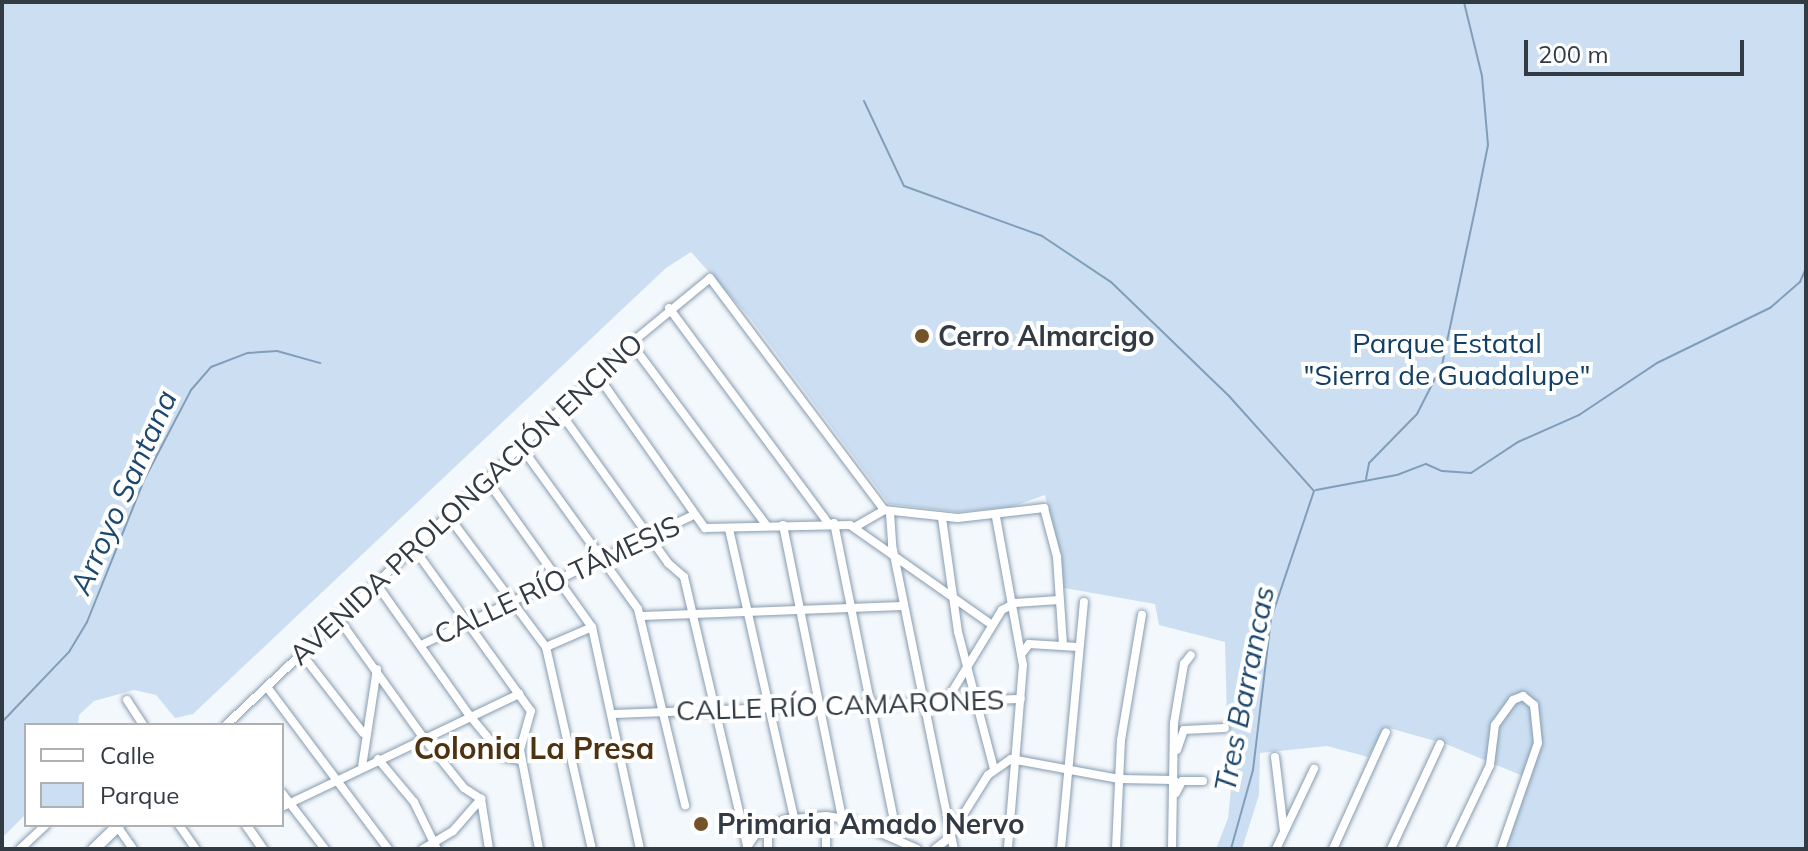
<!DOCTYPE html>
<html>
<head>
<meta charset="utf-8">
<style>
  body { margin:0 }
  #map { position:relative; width:1808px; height:851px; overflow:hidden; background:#f3f8fc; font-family:Mulish,sans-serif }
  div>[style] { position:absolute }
  .green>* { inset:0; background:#ccdff2 }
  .stream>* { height:2px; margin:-1px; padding:0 1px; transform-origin:1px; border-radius:1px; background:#819eb9 }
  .roads { filter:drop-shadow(0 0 2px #879cb0) drop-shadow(0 0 2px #879cb0) }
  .minor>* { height:8px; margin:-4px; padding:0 4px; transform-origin:4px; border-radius:4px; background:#fff }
  .tertiary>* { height:9px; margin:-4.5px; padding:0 4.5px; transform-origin:4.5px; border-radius:4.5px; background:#fff }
  .secondary>* { height:11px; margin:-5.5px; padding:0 5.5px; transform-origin:5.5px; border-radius:5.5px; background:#fff }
  .dots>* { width:22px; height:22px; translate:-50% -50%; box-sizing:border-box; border:4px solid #fff; border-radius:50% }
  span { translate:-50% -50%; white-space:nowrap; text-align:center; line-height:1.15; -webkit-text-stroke:8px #fff; paint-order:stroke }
  .poi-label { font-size:28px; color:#323b44; font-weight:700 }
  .left { translate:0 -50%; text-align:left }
  .park-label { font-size:28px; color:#123f65 }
  .street-label { font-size:28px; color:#323b44 }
  .water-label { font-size:30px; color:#1c476e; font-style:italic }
  .neighbourhood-label { font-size:30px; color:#4e3313; font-weight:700 }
  .frame { position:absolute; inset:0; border:4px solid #323b44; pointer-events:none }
  .legend { position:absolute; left:24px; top:723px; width:260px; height:104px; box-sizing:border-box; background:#fff; border:2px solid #adb1b4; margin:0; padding:10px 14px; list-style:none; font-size:24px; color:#323b44 }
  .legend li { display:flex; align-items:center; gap:16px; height:40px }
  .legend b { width:40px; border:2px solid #adb1b4 }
  .scale { position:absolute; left:1524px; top:40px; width:220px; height:36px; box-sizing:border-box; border:4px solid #323b44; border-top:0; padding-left:10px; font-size:24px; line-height:28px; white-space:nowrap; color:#323b44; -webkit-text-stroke:6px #fff; paint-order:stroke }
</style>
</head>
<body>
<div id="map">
  <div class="green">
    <div style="clip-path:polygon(2px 2px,1806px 2px,1806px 849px,1505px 849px,1530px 779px,1446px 744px,1385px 727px,1368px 757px,1327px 746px,1260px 753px,1259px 795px,1242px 849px,1216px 849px,1228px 818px,1235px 749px,1227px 723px,1225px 642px,1159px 625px,1155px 604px,1064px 588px,1045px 495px,1011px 507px,957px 512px,889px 504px,750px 318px,691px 252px,666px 268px,193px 714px,175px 718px,156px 695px,134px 690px,94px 701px,79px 715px,78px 725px,26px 725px,26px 814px,2px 838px)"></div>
  </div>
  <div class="stream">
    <div style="left:864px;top:101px;width:94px;rotate:64.8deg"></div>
    <div style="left:904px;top:186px;width:147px;rotate:19.9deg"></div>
    <div style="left:1042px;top:236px;width:83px;rotate:33.7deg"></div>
    <div style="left:1111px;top:282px;width:164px;rotate:44deg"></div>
    <div style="left:1229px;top:396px;width:127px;rotate:48.2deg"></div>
    <div style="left:1314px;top:491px;width:135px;rotate:108.6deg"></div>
    <div style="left:1271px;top:619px;width:152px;rotate:96.8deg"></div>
    <div style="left:1253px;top:770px;width:82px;rotate:105.6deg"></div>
    <div style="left:1366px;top:479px;width:16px;rotate:-79deg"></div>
    <div style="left:1369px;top:463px;width:69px;rotate:-45.6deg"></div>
    <div style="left:1417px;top:414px;width:55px;rotate:-63deg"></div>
    <div style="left:1442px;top:365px;width:164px;rotate:-78deg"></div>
    <div style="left:1476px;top:205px;width:61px;rotate:-78.7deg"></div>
    <div style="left:1488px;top:145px;width:69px;rotate:-95deg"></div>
    <div style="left:1482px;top:76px;width:76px;rotate:-103.7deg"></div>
    <div style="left:1316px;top:490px;width:82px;rotate:-10.5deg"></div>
    <div style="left:1397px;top:475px;width:31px;rotate:-21deg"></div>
    <div style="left:1426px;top:464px;width:17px;rotate:24deg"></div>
    <div style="left:1442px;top:471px;width:29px;rotate:4deg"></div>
    <div style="left:1471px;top:473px;width:56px;rotate:-33.4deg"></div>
    <div style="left:1518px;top:442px;width:67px;rotate:-23.9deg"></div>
    <div style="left:1579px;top:415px;width:94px;rotate:-33.7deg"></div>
    <div style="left:1657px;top:363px;width:126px;rotate:-26deg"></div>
    <div style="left:1770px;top:308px;width:40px;rotate:-41deg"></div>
    <div style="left:1800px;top:282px;width:15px;rotate:-67deg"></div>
    <div style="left:2px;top:722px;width:97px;rotate:-46.3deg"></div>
    <div style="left:69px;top:652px;width:35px;rotate:-59deg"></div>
    <div style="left:87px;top:622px;width:153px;rotate:-68.1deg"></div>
    <div style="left:144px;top:480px;width:102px;rotate:-62.4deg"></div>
    <div style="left:191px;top:390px;width:30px;rotate:-49deg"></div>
    <div style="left:211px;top:367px;width:40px;rotate:-21deg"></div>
    <div style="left:248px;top:353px;width:29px;rotate:-4deg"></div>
    <div style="left:277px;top:351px;width:45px;rotate:15.6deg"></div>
  </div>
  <div class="roads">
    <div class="minor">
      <div style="left:669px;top:308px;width:267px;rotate:53.5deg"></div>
      <div style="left:631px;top:343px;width:227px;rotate:53.4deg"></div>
      <div style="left:598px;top:376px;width:186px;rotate:54.9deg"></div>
      <div style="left:705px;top:528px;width:145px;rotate:-1.2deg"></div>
      <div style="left:850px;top:525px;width:172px;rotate:35.1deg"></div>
      <div style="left:560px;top:412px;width:186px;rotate:54.4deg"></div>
      <div style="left:668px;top:563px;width:21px;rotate:41deg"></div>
      <div style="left:684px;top:577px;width:276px;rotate:76.8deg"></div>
      <div style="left:522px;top:448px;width:198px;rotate:54.2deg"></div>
      <div style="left:638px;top:609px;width:202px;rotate:76.5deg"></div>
      <div style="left:487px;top:480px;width:181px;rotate:54.5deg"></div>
      <div style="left:592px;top:627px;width:227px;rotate:77.8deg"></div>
      <div style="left:890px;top:513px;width:32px;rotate:86deg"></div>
      <div style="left:892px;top:545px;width:310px;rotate:78.5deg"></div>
      <div style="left:449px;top:517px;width:162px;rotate:53.3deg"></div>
      <div style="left:546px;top:647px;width:207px;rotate:77.2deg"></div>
      <div style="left:996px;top:517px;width:150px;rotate:79.7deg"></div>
      <div style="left:1023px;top:665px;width:185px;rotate:94.7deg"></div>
      <div style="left:942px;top:518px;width:115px;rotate:82deg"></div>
      <div style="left:958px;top:632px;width:142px;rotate:75.3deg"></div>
      <div style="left:834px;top:523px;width:323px;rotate:78.6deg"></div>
      <div style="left:783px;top:525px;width:299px;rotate:78.6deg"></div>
      <div style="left:855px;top:527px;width:34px;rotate:-30deg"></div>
      <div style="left:729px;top:529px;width:295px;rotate:77.3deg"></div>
      <div style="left:413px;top:547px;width:202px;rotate:54.3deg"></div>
      <div style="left:531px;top:711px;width:41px;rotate:105.8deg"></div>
      <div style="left:520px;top:750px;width:101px;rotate:79.1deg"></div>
      <div style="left:375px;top:582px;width:164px;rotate:54.7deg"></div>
      <div style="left:470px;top:716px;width:53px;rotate:50.3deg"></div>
      <div style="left:504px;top:757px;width:17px;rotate:10deg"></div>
      <div style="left:640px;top:616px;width:264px;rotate:-2.2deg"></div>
      <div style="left:338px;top:618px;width:146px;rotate:54.5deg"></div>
      <div style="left:423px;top:737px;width:65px;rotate:51.2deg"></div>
      <div style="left:464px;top:788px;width:20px;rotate:33deg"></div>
      <div style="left:481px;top:799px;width:51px;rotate:80.9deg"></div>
      <div style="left:421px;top:645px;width:300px;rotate:-25.5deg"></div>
      <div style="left:546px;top:647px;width:50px;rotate:-23.5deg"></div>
      <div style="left:1023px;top:652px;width:10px;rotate:-53deg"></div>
      <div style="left:1029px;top:644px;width:49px;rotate:3.5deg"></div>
      <div style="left:301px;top:653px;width:101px;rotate:52.2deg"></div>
      <div style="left:267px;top:687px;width:202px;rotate:53.2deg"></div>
      <div style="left:127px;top:700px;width:30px;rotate:57deg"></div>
      <div style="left:947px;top:700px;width:105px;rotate:-58.6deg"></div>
      <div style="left:1002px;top:610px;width:15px;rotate:-28deg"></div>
      <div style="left:1015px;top:603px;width:44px;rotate:-3.9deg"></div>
      <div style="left:611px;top:714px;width:410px;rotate:-2.1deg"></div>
      <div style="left:226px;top:725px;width:557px;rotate:-43.33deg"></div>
      <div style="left:631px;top:343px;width:102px;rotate:-39.4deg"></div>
      <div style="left:710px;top:278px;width:290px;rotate:53.1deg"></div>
      <div style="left:884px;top:510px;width:74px;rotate:6.2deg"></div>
      <div style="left:958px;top:518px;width:87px;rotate:-6.6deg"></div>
      <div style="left:1044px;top:508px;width:51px;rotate:75.1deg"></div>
      <div style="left:1057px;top:557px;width:88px;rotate:86.1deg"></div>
      <div style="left:1177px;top:750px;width:21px;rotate:-71deg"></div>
      <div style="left:1184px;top:730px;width:41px;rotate:-2.8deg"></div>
      <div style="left:1275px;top:757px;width:75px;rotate:83.1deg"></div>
      <div style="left:378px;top:759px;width:56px;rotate:50.1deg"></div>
      <div style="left:414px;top:802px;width:52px;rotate:63.9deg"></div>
      <div style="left:362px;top:767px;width:99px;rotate:-81.3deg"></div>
      <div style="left:282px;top:793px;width:71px;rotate:52.5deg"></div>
      <div style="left:1176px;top:793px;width:13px;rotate:-63deg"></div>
      <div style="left:1182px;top:781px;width:21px"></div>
      <div style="left:282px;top:807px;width:263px;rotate:-25.5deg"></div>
      <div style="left:179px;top:825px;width:29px;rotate:55deg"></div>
      <div style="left:826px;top:825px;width:24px;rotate:90deg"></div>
      <div style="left:117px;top:826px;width:28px;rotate:55deg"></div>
      <div style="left:747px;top:847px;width:14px;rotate:-56deg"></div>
      <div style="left:755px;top:835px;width:33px;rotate:-27deg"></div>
      <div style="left:784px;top:820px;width:42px;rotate:-5.4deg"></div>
      <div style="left:826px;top:816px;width:25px;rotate:9deg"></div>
      <div style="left:851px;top:820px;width:72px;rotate:23.7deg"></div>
      <div style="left:20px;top:849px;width:35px;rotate:-43deg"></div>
      <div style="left:423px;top:849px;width:35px;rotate:-31deg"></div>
      <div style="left:453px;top:831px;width:43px;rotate:-48.8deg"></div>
      <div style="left:768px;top:849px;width:22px;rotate:-90deg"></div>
      <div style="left:935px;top:849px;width:16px;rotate:-38deg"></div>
      <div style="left:948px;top:839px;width:75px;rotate:-58deg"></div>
      <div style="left:988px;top:775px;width:28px;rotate:-35deg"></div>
      <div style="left:1011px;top:759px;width:110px;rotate:10.5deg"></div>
      <div style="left:1119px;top:779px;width:55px;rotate:1deg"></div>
      <div style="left:1061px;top:849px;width:248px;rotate:-84.7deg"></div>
      <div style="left:1116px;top:849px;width:109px;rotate:-87.4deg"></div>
      <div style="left:1121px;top:740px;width:127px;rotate:-80.5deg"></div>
      <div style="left:1172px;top:849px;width:126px;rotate:-89.1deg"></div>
      <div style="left:1174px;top:723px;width:60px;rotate:-80.4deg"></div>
      <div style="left:1184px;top:664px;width:11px;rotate:-52deg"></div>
      <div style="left:1276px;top:849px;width:89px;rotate:-64.6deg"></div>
      <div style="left:1333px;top:849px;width:128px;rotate:-65.6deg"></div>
      <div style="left:1391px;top:849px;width:116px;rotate:-65deg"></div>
      <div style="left:1450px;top:849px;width:93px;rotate:-64.5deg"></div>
      <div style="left:1490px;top:765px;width:40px;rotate:-82.9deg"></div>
      <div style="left:1495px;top:725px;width:31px;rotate:-54deg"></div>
      <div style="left:1513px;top:700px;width:11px;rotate:-22deg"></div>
      <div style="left:1523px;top:696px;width:14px;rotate:39deg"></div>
      <div style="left:1534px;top:705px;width:38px;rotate:84deg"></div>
      <div style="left:1538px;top:743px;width:112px;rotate:109.2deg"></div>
    </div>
    <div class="tertiary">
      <div style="left:246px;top:825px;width:29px;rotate:55deg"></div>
    </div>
    <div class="secondary">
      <div style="left:93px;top:849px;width:35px;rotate:-44deg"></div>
    </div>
  </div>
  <div class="dots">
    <div style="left:922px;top:336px;background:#74522a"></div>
    <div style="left:701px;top:824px;background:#74522a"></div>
  </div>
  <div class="poi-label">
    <span class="left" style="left:938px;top:336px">Cerro Almarcigo</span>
    <span class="left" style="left:717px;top:824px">Primaria Amado Nervo</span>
  </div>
  <div class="park-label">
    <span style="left:1447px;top:359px">Parque Estatal<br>"Sierra de Guadalupe"</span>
  </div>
  <div class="street-label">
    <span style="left:466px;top:499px;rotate:-43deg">AVENIDA PROLONGACIÓN ENCINO</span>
    <span style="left:557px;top:580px;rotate:-25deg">CALLE RÍO TÁMESIS</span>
    <span style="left:840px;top:705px;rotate:-2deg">CALLE RÍO CAMARONES</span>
  </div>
  <div class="water-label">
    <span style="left:123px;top:492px;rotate:-66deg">Arroyo Santana</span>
    <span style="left:1244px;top:689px;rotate:-79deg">Tres Barrancas</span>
  </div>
  <div class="neighbourhood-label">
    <span style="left:534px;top:748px">Colonia La Presa</span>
  </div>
  <div class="frame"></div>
  <ul class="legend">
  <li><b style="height:10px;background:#fff"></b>Calle</li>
  <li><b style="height:22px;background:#ccdff2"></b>Parque</li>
  </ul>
  <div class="scale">200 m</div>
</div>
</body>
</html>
